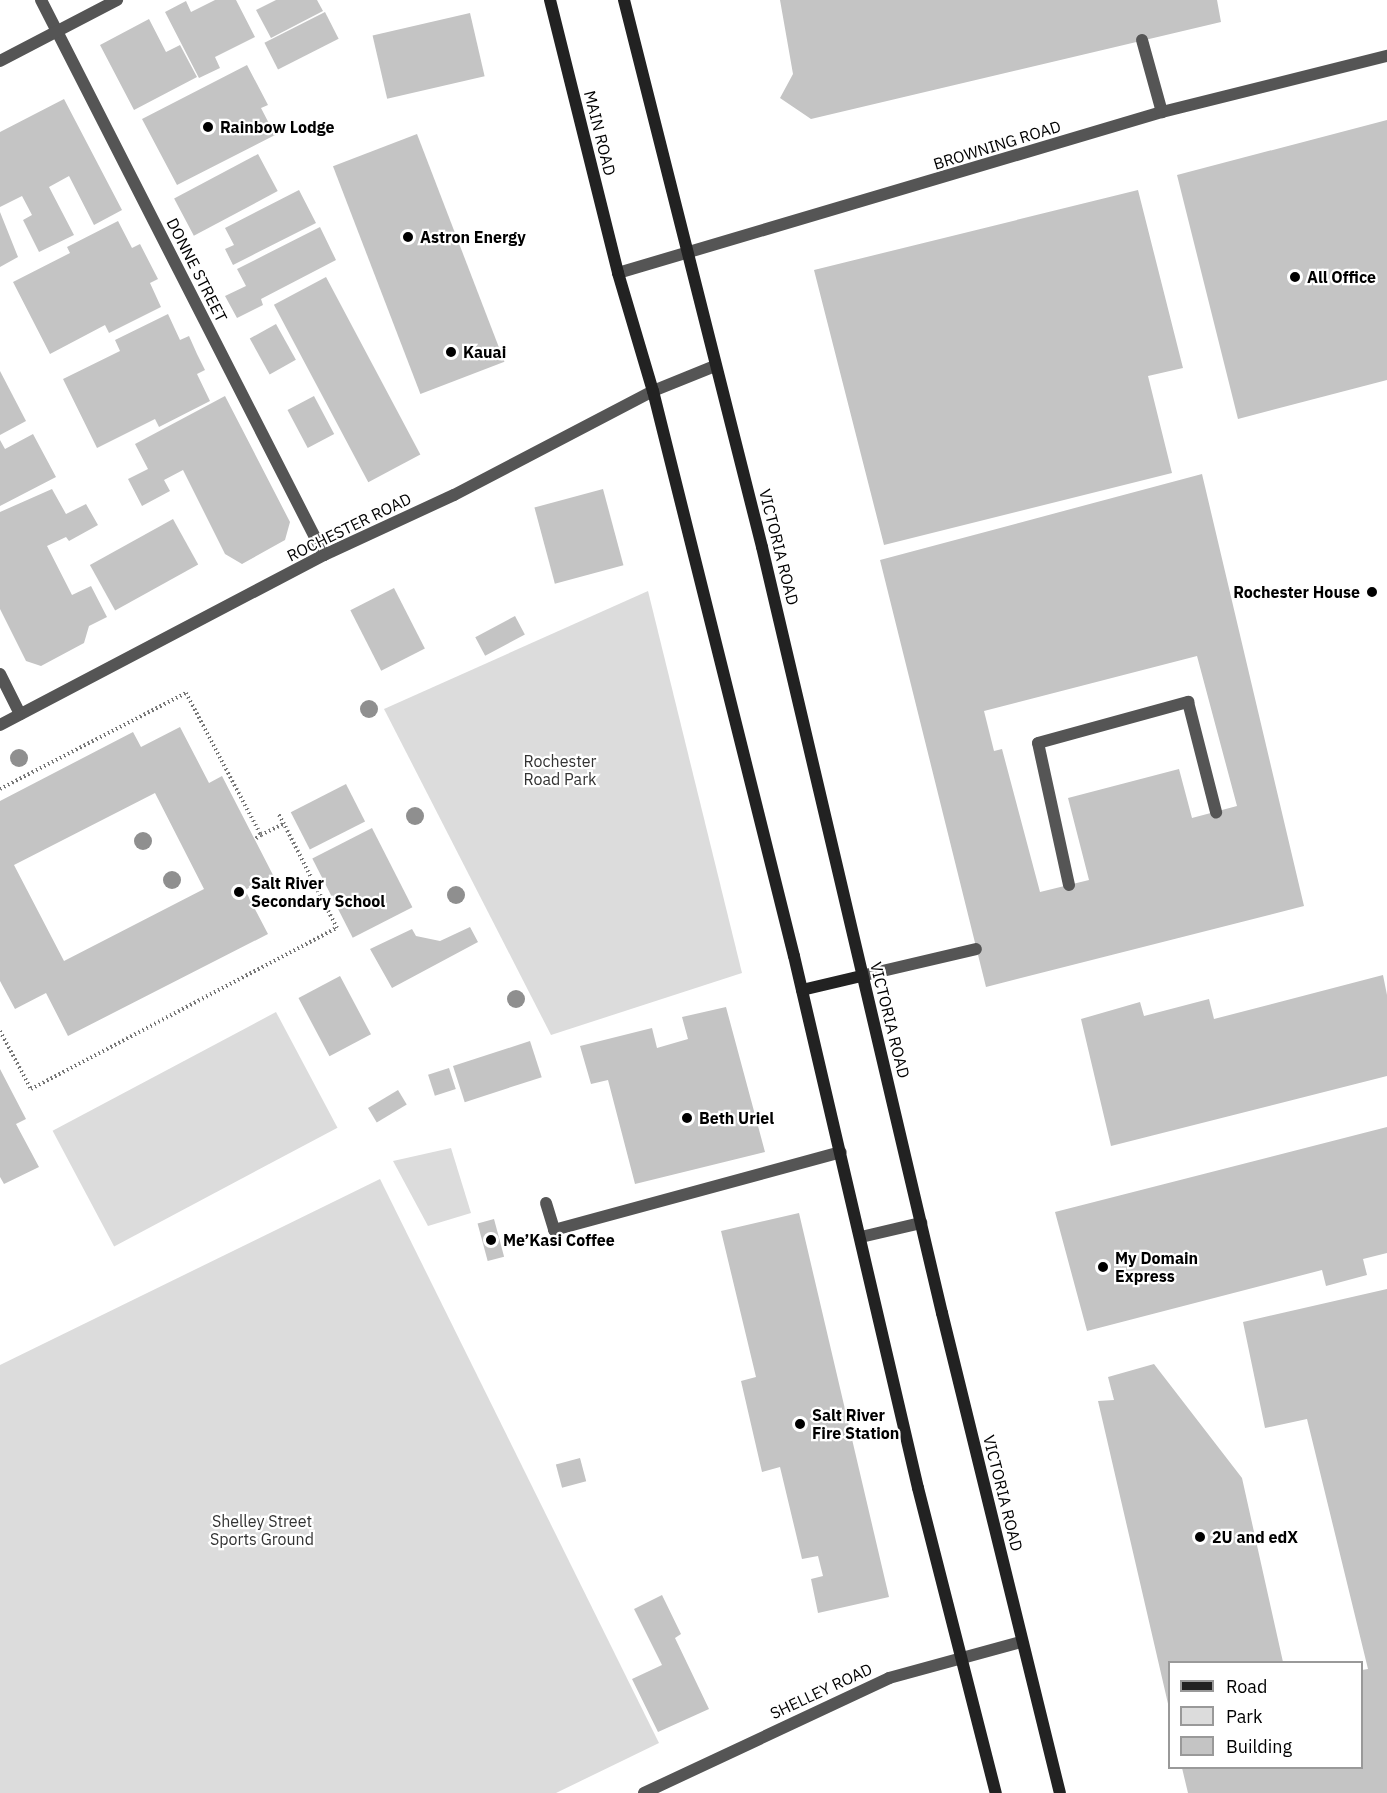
<!DOCTYPE html>
<html>
<head>
<meta charset="utf-8">
<style>
  body { margin:0 }
  #map { position:relative; width:1387px; height:1793px; overflow:hidden; background:#fff; font-family:"IBM Plex Sans",sans-serif }
  div>[style] { position:absolute }
  .green>* { inset:0; background:#dcdcdc; transform-origin:0 0 }
  .building>* { inset:0; background:#c4c4c4; transform-origin:0 0 }
  .path>* { height:4px; margin-top:-2px; transform-origin:0; background:repeating-linear-gradient(90deg,#777 0 1.5px,transparent 0 4.5px) }
  .lane>* { height:12px; margin:-6px; padding:0 6px; transform-origin:6px; border-radius:6px; background:#555 }
  .street>* { height:12px; margin:-6px; padding:0 6px; transform-origin:6px; border-radius:6px; background:#555 }
  .secondary>* { height:12px; margin:-6px; padding:0 6px; transform-origin:6px; border-radius:6px; background:#222 }
  .trees>* { width:18px; height:18px; margin:-9px; border-radius:50%; background:#8f8f8f }
  .dots>* { width:16px; height:16px; translate:-50% -50%; box-sizing:border-box; border:3px solid #fff; border-radius:50% }
  span { translate:-50% -50%; white-space:nowrap; text-align:center; line-height:1.15; -webkit-text-stroke:4.5px #fff; paint-order:stroke }
  .poi-label { font-size:16px; color:#000; font-weight:700 }
  .left { translate:0 -50%; text-align:left }
  .right { translate:-100% -50%; text-align:right }
  .street-label { font-size:16px; color:#000 }
  .park-label { font-size:16px; color:#333 }
  .legend { position:absolute; left:1168px; top:1661px; width:195px; height:108px; box-sizing:border-box; background:#fff; border:2px solid #999; margin:0; padding:8px 10px; list-style:none; font-size:18px; color:#000 }
  .legend li { display:flex; align-items:center; gap:12px; height:30px }
  .legend b { width:30px; border:2px solid #999 }
</style>
</head>
<body>
<div id="map">
  <div class="green">
    <div style="clip-path:polygon(648px 591px,742px 973px,551px 1035px,384px 709px)"></div>
    <div style="left:276px;top:1012px;width:131px;height:253px;rotate:62deg"></div>
    <div style="clip-path:polygon(451px 1148px,471px 1213px,428px 1226px,393px 1161px)"></div>
    <div style="clip-path:polygon(380px 1179px,659px 1743px,556px 1793px,0 1793px,0 1365px)"></div>
  </div>
  <div class="building">
    <div style="clip-path:polygon(215px 0,236px 0,255px 37px,215px 57px,220px 68px,199px 78px,165px 12px,186px 1px,191px 12px)"></div>
    <div style="clip-path:polygon(276px 0,317px 0,323px 11px,271px 38px,256px 10px)"></div>
    <div style="clip-path:polygon(780px 0,1217px 0,1221px 22px,811px 119px,780px 98px,793px 74px)"></div>
    <div style="left:325px;top:12px;width:30px;height:68px;rotate:63deg"></div>
    <div style="left:470px;top:13px;width:65px;height:100px;rotate:77deg"></div>
    <div style="clip-path:polygon(149px 19px,166px 52px,180px 45px,197px 77px,134px 110px,100px 45px)"></div>
    <div style="clip-path:polygon(247px 65px,268px 105px,261px 108px,275px 135px,177px 185px,142px 119px)"></div>
    <div style="clip-path:polygon(64px 99px,122px 210px,94px 225px,69px 176px,49px 187px,74px 235px,39px 252px,23px 220px,32px 215px,22px 196px,0 207px,0 132px)"></div>
    <div style="clip-path:polygon(1387px 120px,1387px 380px,1238px 419px,1177px 175px)"></div>
    <div style="left:417px;top:134px;width:244px;height:90px;rotate:69deg"></div>
    <div style="left:258px;top:154px;width:42px;height:95px;rotate:62deg"></div>
    <div style="clip-path:polygon(299px 190px,316px 223px,233px 265px,225px 249px,234px 245px,225px 228px)"></div>
    <div style="clip-path:polygon(1138px 190px,1183px 368px,1148px 376px,1172px 473px,884px 545px,814px 270px)"></div>
    <div style="clip-path:polygon(0 212px,18px 257px,0 267px)"></div>
    <div style="clip-path:polygon(118px 221px,132px 248px,140px 244px,158px 279px,150px 283px,161px 307px,109px 333px,105px 325px,50px 354px,13px 282px,70px 253px,67px 247px)"></div>
    <div style="clip-path:polygon(320px 227px,336px 260px,261px 299px,263px 305px,237px 318px,225px 296px,246px 286px,237px 269px)"></div>
    <div style="left:326px;top:277px;width:201px;height:59px;rotate:62deg"></div>
    <div style="clip-path:polygon(168px 314px,180px 340px,189px 336px,197px 354px,205px 370px,197px 374px,210px 401px,159px 427px,155px 419px,97px 448px,63px 379px,120px 351px,115px 340px)"></div>
    <div style="left:276px;top:324px;width:41px;height:30px;rotate:61deg"></div>
    <div style="clip-path:polygon(0 371px,26px 421px,0 435px)"></div>
    <div style="clip-path:polygon(225px 396px,290px 522px,285px 540px,242px 564px,225px 554px,183px 470px,164px 480px,170px 491px,142px 506px,128px 479px,148px 469px,135px 444px)"></div>
    <div style="left:314px;top:396px;width:43px;height:30px;rotate:62deg"></div>
    <div style="clip-path:polygon(33px 434px,56px 477px,0 506px,0 440px,5px 449px)"></div>
    <div style="clip-path:polygon(evenodd,1202px 474px,1304px 906px,986px 987px,880px 560px,1202px 474px,1197px 656px,1237px 806px,1192px 818px,1179px 769px,1068px 798px,1089px 880px,1040px 892px,1002px 749px,994px 751px,984px 711px,1197px 656px)"></div>
    <div style="clip-path:polygon(52px 489px,66px 514px,86px 504px,98px 525px,69px 541px,66px 537px,47px 546px,72px 595px,91px 586px,107px 617px,89px 626px,84px 643px,41px 666px,26px 661px,0 609px,0 512px)"></div>
    <div style="left:603px;top:489px;width:79px;height:71px;rotate:75deg"></div>
    <div style="left:173px;top:519px;width:52px;height:95px;rotate:61deg"></div>
    <div style="left:394px;top:588px;width:68px;height:49px;rotate:63deg"></div>
    <div style="left:515px;top:616px;width:21px;height:45px;rotate:62deg"></div>
    <div style="clip-path:polygon(evenodd,180px 727px,209px 783px,222px 776px,273px 875px,245px 890px,268px 934px,68px 1036px,46px 993px,15px 1009px,0 981px,0 801px,133px 732px,141px 747px,180px 727px,155px 793px,204px 889px,64px 961px,14px 865px,155px 793px)"></div>
    <div style="left:346px;top:784px;width:42px;height:62px;rotate:63deg"></div>
    <div style="left:372px;top:828px;width:89px;height:67px;rotate:63deg"></div>
    <div style="clip-path:polygon(470px 927px,478px 942px,392px 988px,370px 949px,412px 929px,416px 936px,440px 941px)"></div>
    <div style="clip-path:polygon(1383px 975px,1387px 995px,1387px 1076px,1111px 1146px,1081px 1019px,1140px 1002px,1144px 1016px,1209px 999px,1214px 1019px)"></div>
    <div style="left:340px;top:976px;width:66px;height:47px;rotate:62deg"></div>
    <div style="clip-path:polygon(726px 1007px,765px 1152px,635px 1184px,608px 1080px,591px 1084px,580px 1046px,652px 1028px,657px 1048px,688px 1039px,682px 1017px)"></div>
    <div style="left:530px;top:1041px;width:38px;height:81px;rotate:72deg"></div>
    <div style="left:449px;top:1068px;width:22px;height:22px;rotate:72deg"></div>
    <div style="clip-path:polygon(0 1069px,26px 1119px,16px 1124px,39px 1167px,4px 1184px,0 1177px)"></div>
    <div style="left:398px;top:1090px;width:17px;height:35px;rotate:59deg"></div>
    <div style="clip-path:polygon(1387px 1127px,1387px 1253px,1363px 1259px,1367px 1275px,1326px 1286px,1322px 1270px,1087px 1331px,1055px 1212px)"></div>
    <div style="clip-path:polygon(799px 1213px,889px 1597px,818px 1613px,811px 1579px,823px 1576px,818px 1556px,802px 1559px,780px 1467px,762px 1472px,741px 1381px,756px 1377px,721px 1231px)"></div>
    <div style="left:494px;top:1219px;width:39px;height:17px;rotate:75deg"></div>
    <div style="clip-path:polygon(1387px 1289px,1387px 1793px,1188px 1793px,1182px 1768px,1362px 1767px,1362px 1670px,1368px 1669px,1307px 1419px,1265px 1428px,1243px 1322px)"></div>
    <div style="clip-path:polygon(1154px 1364px,1242px 1478px,1283px 1662px,1170px 1662px,1169px 1708px,1098px 1401px,1114px 1400px,1108px 1377px)"></div>
    <div style="left:580px;top:1458px;width:24px;height:25px;rotate:75deg"></div>
    <div style="clip-path:polygon(662px 1595px,681px 1634px,675px 1638px,709px 1709px,658px 1732px,632px 1679px,662px 1665px,634px 1609px)"></div>
  </div>
  <div class="path">
    <div style="left:0;top:789px;width:209px;rotate:-27.3deg"></div>
    <div style="left:186px;top:693px;width:161px;rotate:62.2deg"></div>
    <div style="left:261px;top:835px;width:7px;rotate:146deg"></div>
    <div style="left:261px;top:835px;width:25px;rotate:-26deg"></div>
    <div style="left:284px;top:824px;width:13px;rotate:-119deg"></div>
    <div style="left:0;top:1031px;width:66px;rotate:61.9deg"></div>
    <div style="left:31px;top:1089px;width:346px;rotate:-27.8deg"></div>
    <div style="left:337px;top:928px;width:117px;rotate:-117deg"></div>
  </div>
  <div class="lane">
    <div style="left:1142px;top:40px;width:75px;rotate:74.5deg"></div>
    <div style="left:1069px;top:885px;width:145px;rotate:-102.3deg"></div>
    <div style="left:1038px;top:743px;width:156px;rotate:-15.3deg"></div>
    <div style="left:1188px;top:702px;width:114px;rotate:75.7deg"></div>
    <div style="left:861px;top:976px;width:118px;rotate:-13.2deg"></div>
    <div style="left:546px;top:1203px;width:28px;rotate:73deg"></div>
    <div style="left:554px;top:1230px;width:297px;rotate:-15.2deg"></div>
    <div style="left:861px;top:1237px;width:62px;rotate:-13.1deg"></div>
  </div>
  <div class="street">
    <div style="left:41px;top:0;width:623px;rotate:62.98deg"></div>
    <div style="left:0;top:61px;width:132px;rotate:-27.5deg"></div>
    <div style="left:618px;top:273px;width:567px;rotate:-16.49deg"></div>
    <div style="left:1162px;top:112px;width:232px;rotate:-14deg"></div>
    <div style="left:0;top:674px;width:45px;rotate:63.4deg"></div>
    <div style="left:0;top:725px;width:366px;rotate:-27.7deg"></div>
    <div style="left:324px;top:555px;width:143px;rotate:-24.8deg"></div>
    <div style="left:454px;top:495px;width:225px;rotate:-27.6deg"></div>
    <div style="left:653px;top:391px;width:67px;rotate:-22deg"></div>
    <div style="left:644px;top:1793px;width:271px;rotate:-25.1deg"></div>
    <div style="left:889px;top:1678px;width:137px;rotate:-15.3deg"></div>
  </div>
  <div class="secondary">
    <div style="left:550px;top:0;width:281px;rotate:76deg"></div>
    <div style="left:618px;top:273px;width:123px;rotate:73.5deg"></div>
    <div style="left:653px;top:391px;width:582px;rotate:75.99deg"></div>
    <div style="left:794px;top:956px;width:546px;rotate:76.88deg"></div>
    <div style="left:918px;top:1488px;width:315px;rotate:75.7deg"></div>
    <div style="left:624px;top:0;width:564px;rotate:75.84deg"></div>
    <div style="left:762px;top:547px;width:787px;rotate:76.78deg"></div>
    <div style="left:942px;top:1313px;width:494px;rotate:76.2deg"></div>
    <div style="left:802px;top:990px;width:61px;rotate:-13.3deg"></div>
  </div>
  <div class="trees">
    <div style="left:369px;top:709px"></div>
    <div style="left:19px;top:758px"></div>
    <div style="left:415px;top:816px"></div>
    <div style="left:143px;top:841px"></div>
    <div style="left:172px;top:880px"></div>
    <div style="left:456px;top:895px"></div>
    <div style="left:516px;top:999px"></div>
  </div>
  <div class="dots">
    <div style="left:208px;top:127px;background:#000"></div>
    <div style="left:408px;top:237px;background:#000"></div>
    <div style="left:1295px;top:277px;background:#000"></div>
    <div style="left:451px;top:352px;background:#000"></div>
    <div style="left:1372px;top:592px;background:#000"></div>
    <div style="left:239px;top:892px;background:#000"></div>
    <div style="left:687px;top:1118px;background:#000"></div>
    <div style="left:491px;top:1240px;background:#000"></div>
    <div style="left:1103px;top:1267px;background:#000"></div>
    <div style="left:800px;top:1424px;background:#000"></div>
    <div style="left:1200px;top:1537px;background:#000"></div>
  </div>
  <div class="poi-label">
    <span class="left" style="left:220px;top:127px">Rainbow Lodge</span>
    <span class="left" style="left:420px;top:237px">Astron Energy</span>
    <span class="left" style="left:1307px;top:277px">All Office</span>
    <span class="left" style="left:463px;top:352px">Kauai</span>
    <span class="right" style="left:1360px;top:592px">Rochester House</span>
    <span class="left" style="left:251px;top:892px">Salt River<br>Secondary School</span>
    <span class="left" style="left:699px;top:1118px">Beth Uriel</span>
    <span class="left" style="left:503px;top:1240px">Me’Kasi Coffee</span>
    <span class="left" style="left:1115px;top:1267px">My Domain<br>Express</span>
    <span class="left" style="left:812px;top:1424px">Salt River<br>Fire Station</span>
    <span class="left" style="left:1212px;top:1537px">2U and edX</span>
  </div>
  <div class="street-label">
    <span style="left:600px;top:133px;rotate:76deg">MAIN ROAD</span>
    <span style="left:997px;top:145px;rotate:-17deg">BROWNING ROAD</span>
    <span style="left:197px;top:270px;rotate:63deg">DONNE STREET</span>
    <span style="left:349px;top:527px;rotate:-26deg">ROCHESTER ROAD</span>
    <span style="left:779px;top:547px;rotate:76deg">VICTORIA ROAD</span>
    <span style="left:890px;top:1020px;rotate:76deg">VICTORIA ROAD</span>
    <span style="left:1003px;top:1493px;rotate:76deg">VICTORIA ROAD</span>
    <span style="left:821px;top:1691px;rotate:-25deg">SHELLEY ROAD</span>
  </div>
  <div class="park-label">
    <span style="left:560px;top:770px">Rochester<br>Road Park</span>
    <span style="left:262px;top:1530px">Shelley Street<br>Sports Ground</span>
  </div>
  <ul class="legend">
  <li><b style="height:8px;background:#222"></b>Road</li>
  <li><b style="height:16px;background:#dcdcdc"></b>Park</li>
  <li><b style="height:16px;background:#c4c4c4"></b>Building</li>
  </ul>
</div>
</body>
</html>
